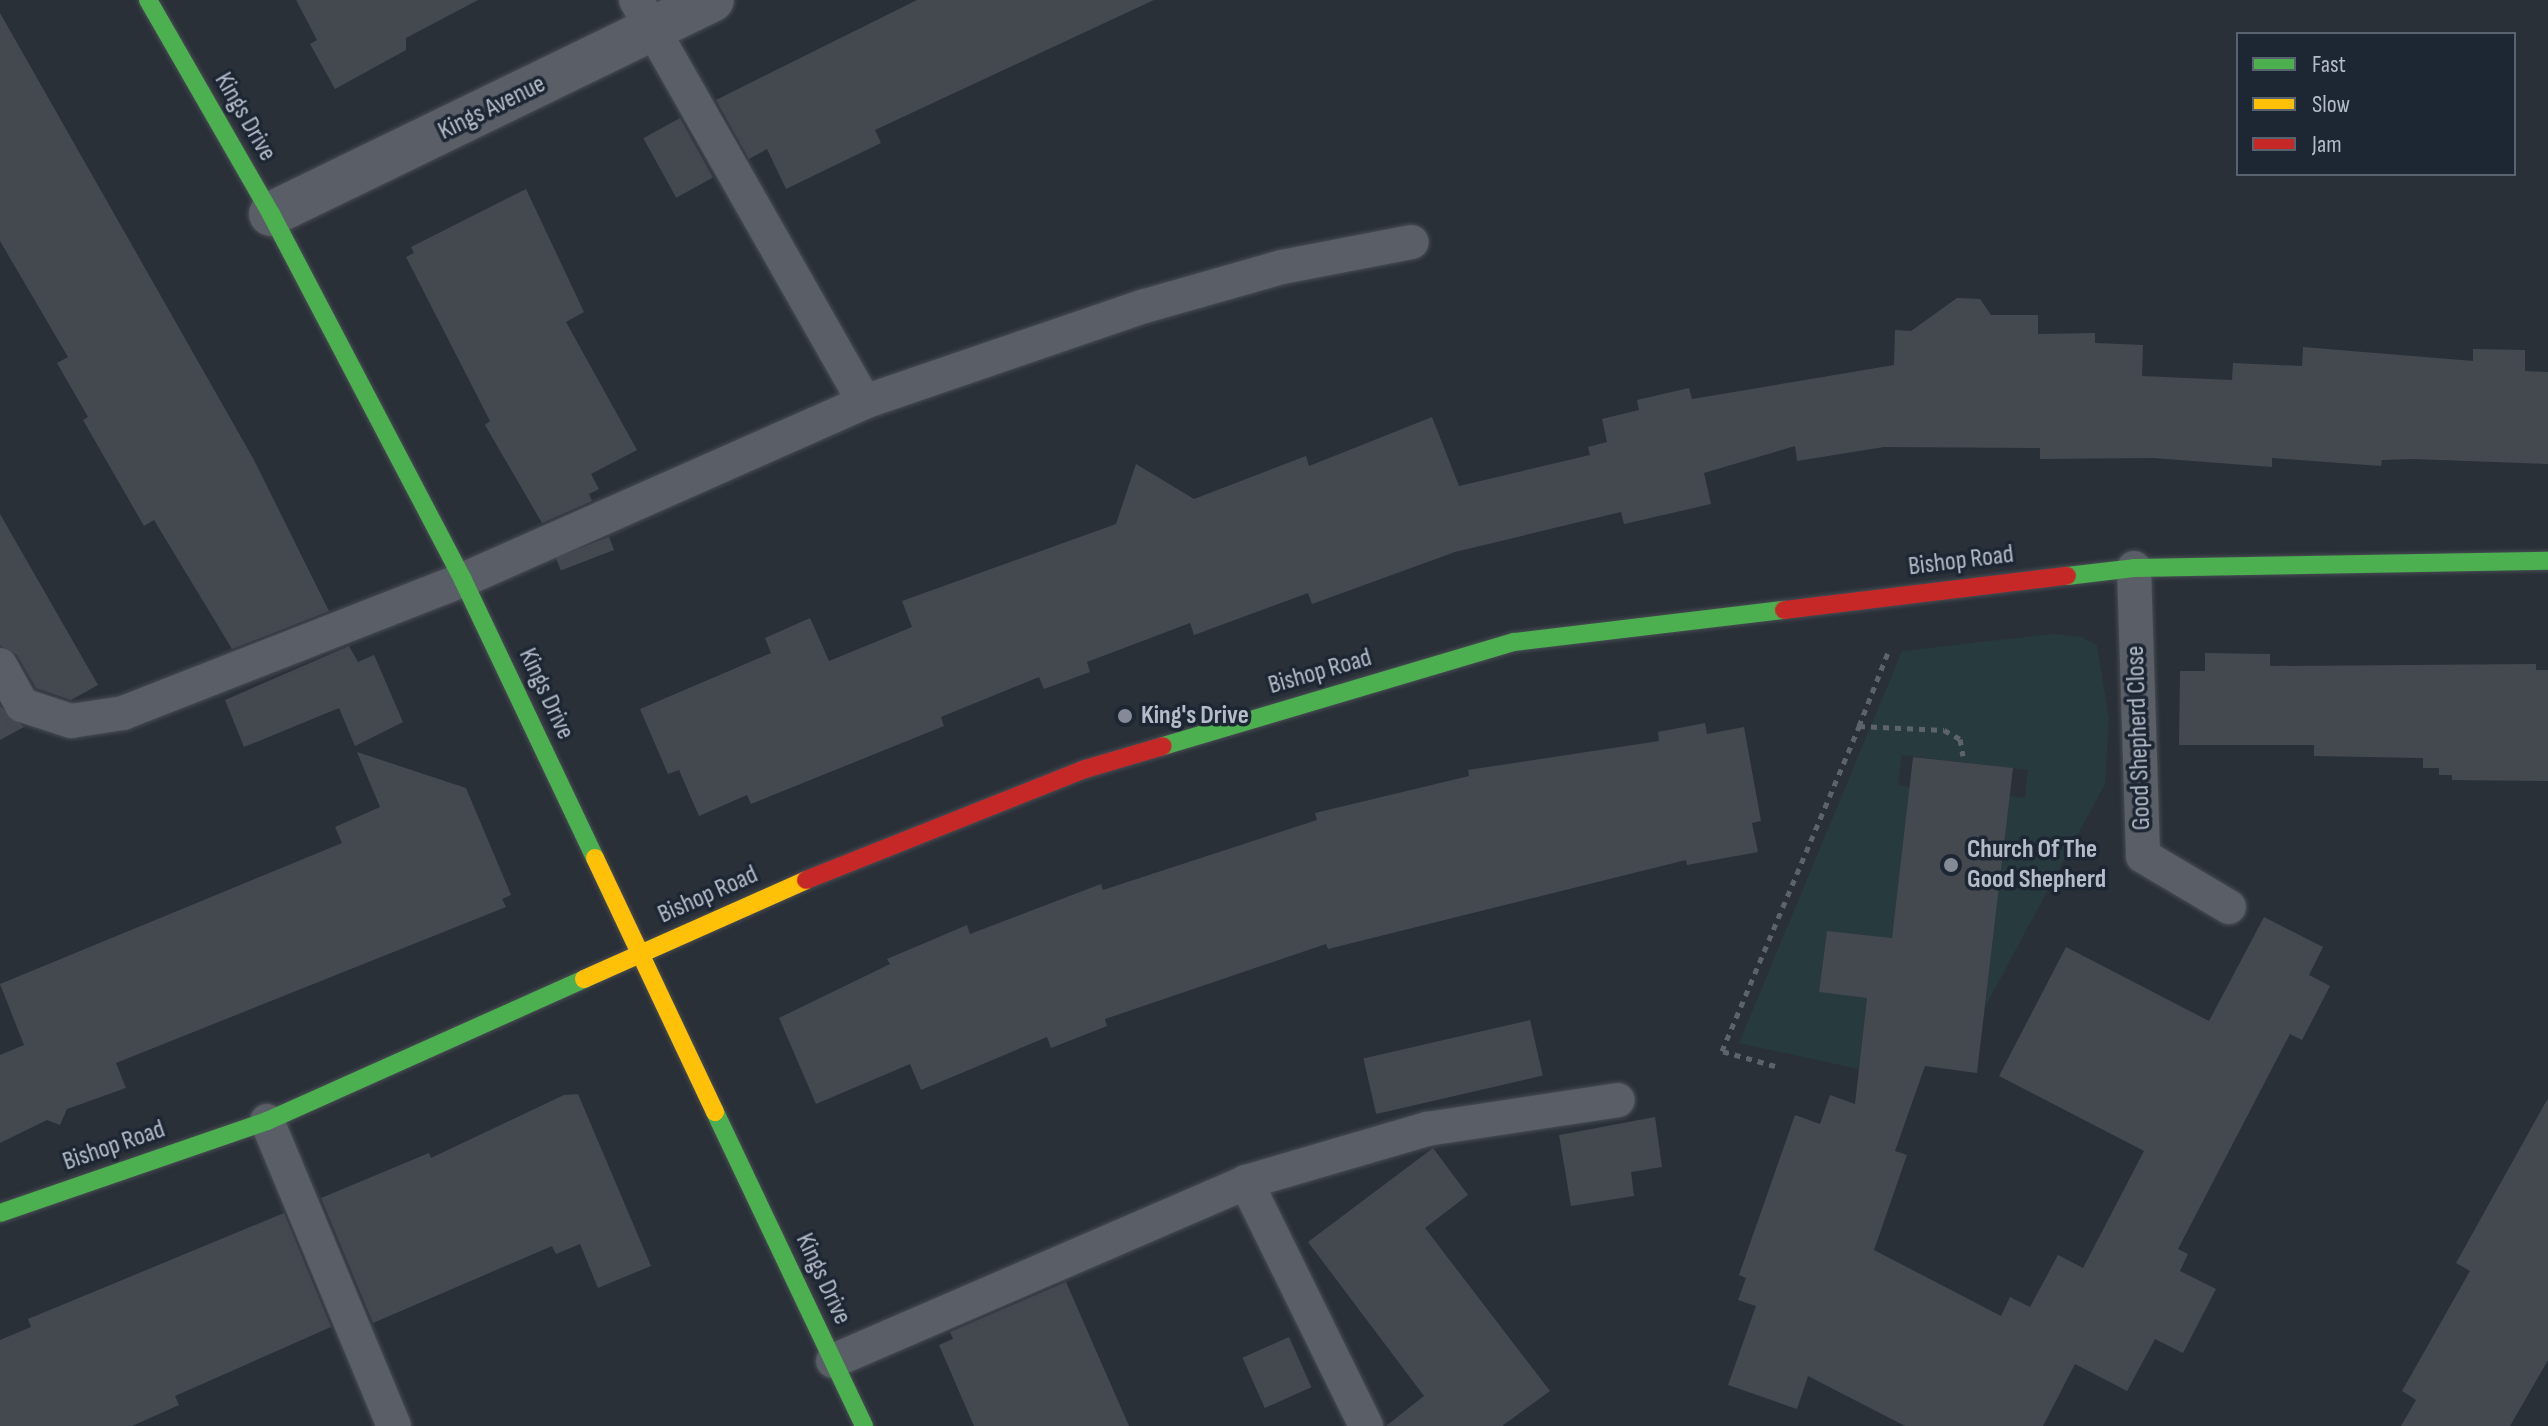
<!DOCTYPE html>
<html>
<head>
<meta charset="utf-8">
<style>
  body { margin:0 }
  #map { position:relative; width:2548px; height:1426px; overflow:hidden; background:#2a3038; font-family:"Sofia Sans Condensed",sans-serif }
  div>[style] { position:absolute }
  .green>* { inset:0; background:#273a3e }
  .building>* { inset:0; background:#444950; transform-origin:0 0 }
  .path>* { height:5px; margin-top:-2.5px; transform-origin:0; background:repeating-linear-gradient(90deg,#5d636a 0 6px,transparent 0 12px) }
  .roads { filter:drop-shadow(0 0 2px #484c53) drop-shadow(0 0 2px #484c53) }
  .lane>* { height:34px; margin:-17px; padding:0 17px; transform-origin:17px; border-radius:17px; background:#5a5e66 }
  .street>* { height:44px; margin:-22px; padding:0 22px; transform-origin:22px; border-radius:22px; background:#5a5e66 }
  .fast>* { height:18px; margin:-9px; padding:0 9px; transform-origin:9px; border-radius:9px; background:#4caf50 }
  .slow>* { height:18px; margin:-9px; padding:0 9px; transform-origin:9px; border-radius:9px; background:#ffc107 }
  .jam>* { height:18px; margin:-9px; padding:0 9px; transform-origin:9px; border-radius:9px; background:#c62828 }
  .dots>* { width:22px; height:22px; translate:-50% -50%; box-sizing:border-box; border:4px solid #1d2633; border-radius:50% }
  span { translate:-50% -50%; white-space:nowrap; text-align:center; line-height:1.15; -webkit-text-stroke:7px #1d2633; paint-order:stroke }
  .street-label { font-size:26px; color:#b4bcc9 }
  .poi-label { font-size:26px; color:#b4bcc9; font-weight:700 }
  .left { translate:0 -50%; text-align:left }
  .legend { position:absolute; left:2236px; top:32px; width:280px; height:144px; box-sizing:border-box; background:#1d2633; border:2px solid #59626f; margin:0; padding:10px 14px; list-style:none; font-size:24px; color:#b4bcc9 }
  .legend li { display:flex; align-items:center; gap:16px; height:40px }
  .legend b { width:40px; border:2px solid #59626f }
</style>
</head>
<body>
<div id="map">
  <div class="green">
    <div style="clip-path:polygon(2052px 634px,2082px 637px,2097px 646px,2109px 719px,2105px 784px,1985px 1007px,2009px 796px,2025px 798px,2028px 770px,1902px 755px,1898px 785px,1910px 787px,1892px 938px,1827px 931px,1819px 992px,1867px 998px,1859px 1069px,1739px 1043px,1902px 651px)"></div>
  </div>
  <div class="building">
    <div style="clip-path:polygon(296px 0,478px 0,406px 38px,406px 50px,335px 89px,310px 44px,317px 40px)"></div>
    <div style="clip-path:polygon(917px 0,1154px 0,875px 130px,881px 143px,786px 189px,767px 149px,749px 159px,716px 100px)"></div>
    <div style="clip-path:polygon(0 13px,254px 460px,329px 611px,232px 649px,154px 520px,144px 526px,83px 420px,88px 417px,57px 363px,68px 357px,0 241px)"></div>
    <div style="left:680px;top:118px;width:68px;height:42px;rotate:61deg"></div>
    <div style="clip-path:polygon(526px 189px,584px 312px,566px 322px,637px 450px,591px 474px,599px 489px,589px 494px,592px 501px,542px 523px,485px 425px,490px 421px,406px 257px,414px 253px,411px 247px)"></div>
    <div style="clip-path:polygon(1957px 298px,1980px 299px,1991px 315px,2038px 315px,2038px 334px,2095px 333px,2095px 343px,2143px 345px,2142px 376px,2232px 380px,2233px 363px,2302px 366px,2303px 347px,2473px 361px,2473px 349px,2525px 350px,2525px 371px,2548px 372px,2548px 464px,2413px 459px,2382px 460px,2381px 466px,2272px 458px,2272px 467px,2153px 458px,2040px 459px,2040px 448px,1884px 447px,1797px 461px,1795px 446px,1704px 473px,1711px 504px,1624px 524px,1621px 512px,1455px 552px,1312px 604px,1308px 593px,1194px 635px,1190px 623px,1087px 662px,1090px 672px,1044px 689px,1039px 677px,941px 717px,944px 726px,751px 804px,747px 795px,699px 816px,679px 770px,668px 774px,640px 709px,771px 653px,765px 638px,810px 618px,829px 661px,912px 627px,902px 601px,1116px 524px,1136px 464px,1194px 499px,1306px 456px,1309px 466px,1432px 417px,1459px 486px,1590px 455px,1588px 447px,1607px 442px,1602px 419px,1639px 410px,1637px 400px,1689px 388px,1692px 399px,1894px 365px,1895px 330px,1911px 331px)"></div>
    <div style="clip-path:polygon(0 514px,98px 685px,71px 700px,36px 688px,17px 655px,0 645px)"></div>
    <div style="left:609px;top:537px;width:14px;height:57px;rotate:69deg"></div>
    <div style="clip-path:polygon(349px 646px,358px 662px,374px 655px,403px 722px,355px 746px,339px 708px,244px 747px,225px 700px)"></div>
    <div style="clip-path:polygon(2205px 653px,2270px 654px,2270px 666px,2536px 664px,2536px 670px,2548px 670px,2548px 781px,2452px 780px,2452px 775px,2439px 775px,2439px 768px,2423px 768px,2423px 758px,2314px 756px,2314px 745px,2179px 745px,2180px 671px,2205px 671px)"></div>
    <div style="clip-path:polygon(0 706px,24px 727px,0 740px)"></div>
    <div style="clip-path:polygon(1705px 723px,1707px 734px,1744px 727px,1761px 821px,1752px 823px,1758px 852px,1687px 865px,1686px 860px,1328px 949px,1326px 944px,1105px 1019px,1107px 1026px,1051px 1048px,1047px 1037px,921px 1090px,910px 1064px,816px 1104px,779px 1018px,890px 964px,887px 959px,967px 925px,970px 934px,1101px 884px,1103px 890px,1317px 820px,1315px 813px,1469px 776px,1468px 770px,1659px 741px,1658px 732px)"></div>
    <div style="clip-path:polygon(357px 752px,466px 788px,511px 895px,502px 899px,506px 907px,116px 1063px,126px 1088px,67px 1109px,60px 1125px,47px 1120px,0 1143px,0 1055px,24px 1045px,0 984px,342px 843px,335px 827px,380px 807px)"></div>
    <div style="clip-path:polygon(1913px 757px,2013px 768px,1977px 1073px,1925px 1066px,1895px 1151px,1907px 1155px,1874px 1250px,2001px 1316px,2010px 1297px,2030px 1307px,2058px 1255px,2083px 1268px,2144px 1151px,1999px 1076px,2066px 947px,2209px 1021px,2264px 917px,2323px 947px,2309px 975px,2330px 986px,2302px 1040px,2290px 1034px,2178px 1249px,2188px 1254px,2180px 1271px,2216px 1289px,2183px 1353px,2155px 1339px,2127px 1391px,2075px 1364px,2043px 1426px,1905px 1426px,1808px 1376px,1797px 1409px,1728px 1385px,1756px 1306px,1738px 1300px,1746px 1278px,1739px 1275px,1795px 1115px,1820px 1124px,1830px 1095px,1855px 1104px,1867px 998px,1819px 992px,1827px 931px,1892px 938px)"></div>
    <div style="left:1530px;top:1020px;width:57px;height:171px;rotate:77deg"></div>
    <div style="clip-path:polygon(578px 1094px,651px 1266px,598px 1288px,580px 1244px,556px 1254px,552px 1246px,373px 1323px,321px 1198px,429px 1153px,431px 1158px,564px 1095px)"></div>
    <div style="clip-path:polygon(2548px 1098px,2548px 1360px,2510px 1426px,2401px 1426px,2416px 1400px,2402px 1391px,2470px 1271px,2456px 1263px)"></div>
    <div style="clip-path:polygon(1655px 1117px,1662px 1167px,1631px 1172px,1634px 1196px,1571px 1206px,1559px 1135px)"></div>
    <div style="clip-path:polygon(1433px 1148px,1468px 1195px,1425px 1228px,1550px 1391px,1502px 1426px,1386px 1426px,1424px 1396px,1308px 1242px)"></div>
    <div style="clip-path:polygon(284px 1213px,331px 1327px,175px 1396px,179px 1405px,132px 1426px,0 1426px,0 1340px,31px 1327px,28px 1319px)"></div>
    <div style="clip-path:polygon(1066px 1282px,1129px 1426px,974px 1426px,939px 1345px,953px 1339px,950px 1332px)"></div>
    <div style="left:1289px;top:1337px;width:55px;height:51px;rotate:66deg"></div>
  </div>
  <div class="path">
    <div style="left:1859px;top:726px;width:82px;rotate:-68.5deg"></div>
    <div style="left:1775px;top:1066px;width:55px;rotate:-164.2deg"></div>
    <div style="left:1722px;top:1051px;width:353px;rotate:-67.1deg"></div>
    <div style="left:1859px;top:726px;width:85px;rotate:2.7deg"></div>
    <div style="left:1944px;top:730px;width:18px;rotate:29deg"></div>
    <div style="left:1960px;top:739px;width:17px;rotate:80deg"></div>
  </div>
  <div class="roads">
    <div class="lane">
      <div style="left:636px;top:0;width:462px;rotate:60.4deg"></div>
      <div style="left:2134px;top:568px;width:288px;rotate:88.2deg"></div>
      <div style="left:2143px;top:856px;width:100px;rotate:30.7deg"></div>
      <div style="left:0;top:665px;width:46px;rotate:61.2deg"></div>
      <div style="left:22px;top:705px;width:52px;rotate:18.1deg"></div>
      <div style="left:71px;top:721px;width:53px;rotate:-8.7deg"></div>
      <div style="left:123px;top:713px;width:365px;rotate:-21.4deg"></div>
      <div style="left:463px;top:580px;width:439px;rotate:-23.9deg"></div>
      <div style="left:864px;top:402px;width:297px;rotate:-18.9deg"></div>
      <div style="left:1145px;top:306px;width:142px;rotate:-15.9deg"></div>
      <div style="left:1282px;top:267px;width:132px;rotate:-10.9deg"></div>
      <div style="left:267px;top:1121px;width:330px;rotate:67.4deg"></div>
      <div style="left:1246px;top:1182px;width:272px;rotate:63.8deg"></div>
      <div style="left:833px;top:1361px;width:450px;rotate:-23.4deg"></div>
      <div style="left:1246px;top:1182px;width:189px;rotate:-16.3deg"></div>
      <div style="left:1427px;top:1129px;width:193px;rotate:-8.6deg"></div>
    </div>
    <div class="street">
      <div style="left:271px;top:214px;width:490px;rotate:-25.9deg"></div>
    </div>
    <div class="fast">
      <div style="left:148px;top:0;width:247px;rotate:60.1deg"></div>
      <div style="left:271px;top:214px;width:413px;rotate:62.3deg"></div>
      <div style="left:463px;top:580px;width:308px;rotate:64.6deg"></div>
      <div style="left:2067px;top:576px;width:67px;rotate:-6.8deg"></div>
      <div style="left:2134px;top:568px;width:414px;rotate:-1deg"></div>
      <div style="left:1163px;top:746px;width:366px;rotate:-16.5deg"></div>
      <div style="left:1514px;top:642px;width:272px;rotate:-6.8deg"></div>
      <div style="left:715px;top:1112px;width:348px;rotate:64.6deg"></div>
      <div style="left:0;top:1213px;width:282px;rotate:-19deg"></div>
      <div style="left:267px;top:1121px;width:347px;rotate:-24.1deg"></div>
    </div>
    <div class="slow">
      <div style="left:595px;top:858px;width:281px;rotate:64.7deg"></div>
      <div style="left:584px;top:979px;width:243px;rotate:-24deg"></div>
    </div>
    <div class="jam">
      <div style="left:1784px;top:610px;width:285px;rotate:-6.9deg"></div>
      <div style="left:806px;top:880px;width:300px;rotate:-21.7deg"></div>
      <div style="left:1085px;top:769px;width:81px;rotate:-16.4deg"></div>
    </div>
  </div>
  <div class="dots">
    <div style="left:1125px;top:716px;background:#848b96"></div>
    <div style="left:1951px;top:865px;background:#848b96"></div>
  </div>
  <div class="street-label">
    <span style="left:492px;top:108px;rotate:-26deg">Kings Avenue</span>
    <span style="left:245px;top:117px;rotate:60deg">Kings Drive</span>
    <span style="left:1961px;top:561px;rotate:-7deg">Bishop Road</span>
    <span style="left:1320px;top:672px;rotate:-16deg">Bishop Road</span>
    <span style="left:546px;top:694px;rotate:65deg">Kings Drive</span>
    <span style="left:2139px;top:738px;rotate:-92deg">Good Shepherd Close</span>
    <span style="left:708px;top:895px;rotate:-24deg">Bishop Road</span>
    <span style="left:114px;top:1146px;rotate:-19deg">Bishop Road</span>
    <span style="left:823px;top:1279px;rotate:65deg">Kings Drive</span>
  </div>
  <div class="poi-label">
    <span class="left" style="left:1141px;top:716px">King's Drive</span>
    <span class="left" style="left:1967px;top:865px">Church Of The<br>Good Shepherd</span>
  </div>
  <ul class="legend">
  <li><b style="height:10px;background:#4caf50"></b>Fast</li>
  <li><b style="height:10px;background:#ffc107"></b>Slow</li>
  <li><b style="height:10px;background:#c62828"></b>Jam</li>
  </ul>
</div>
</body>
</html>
